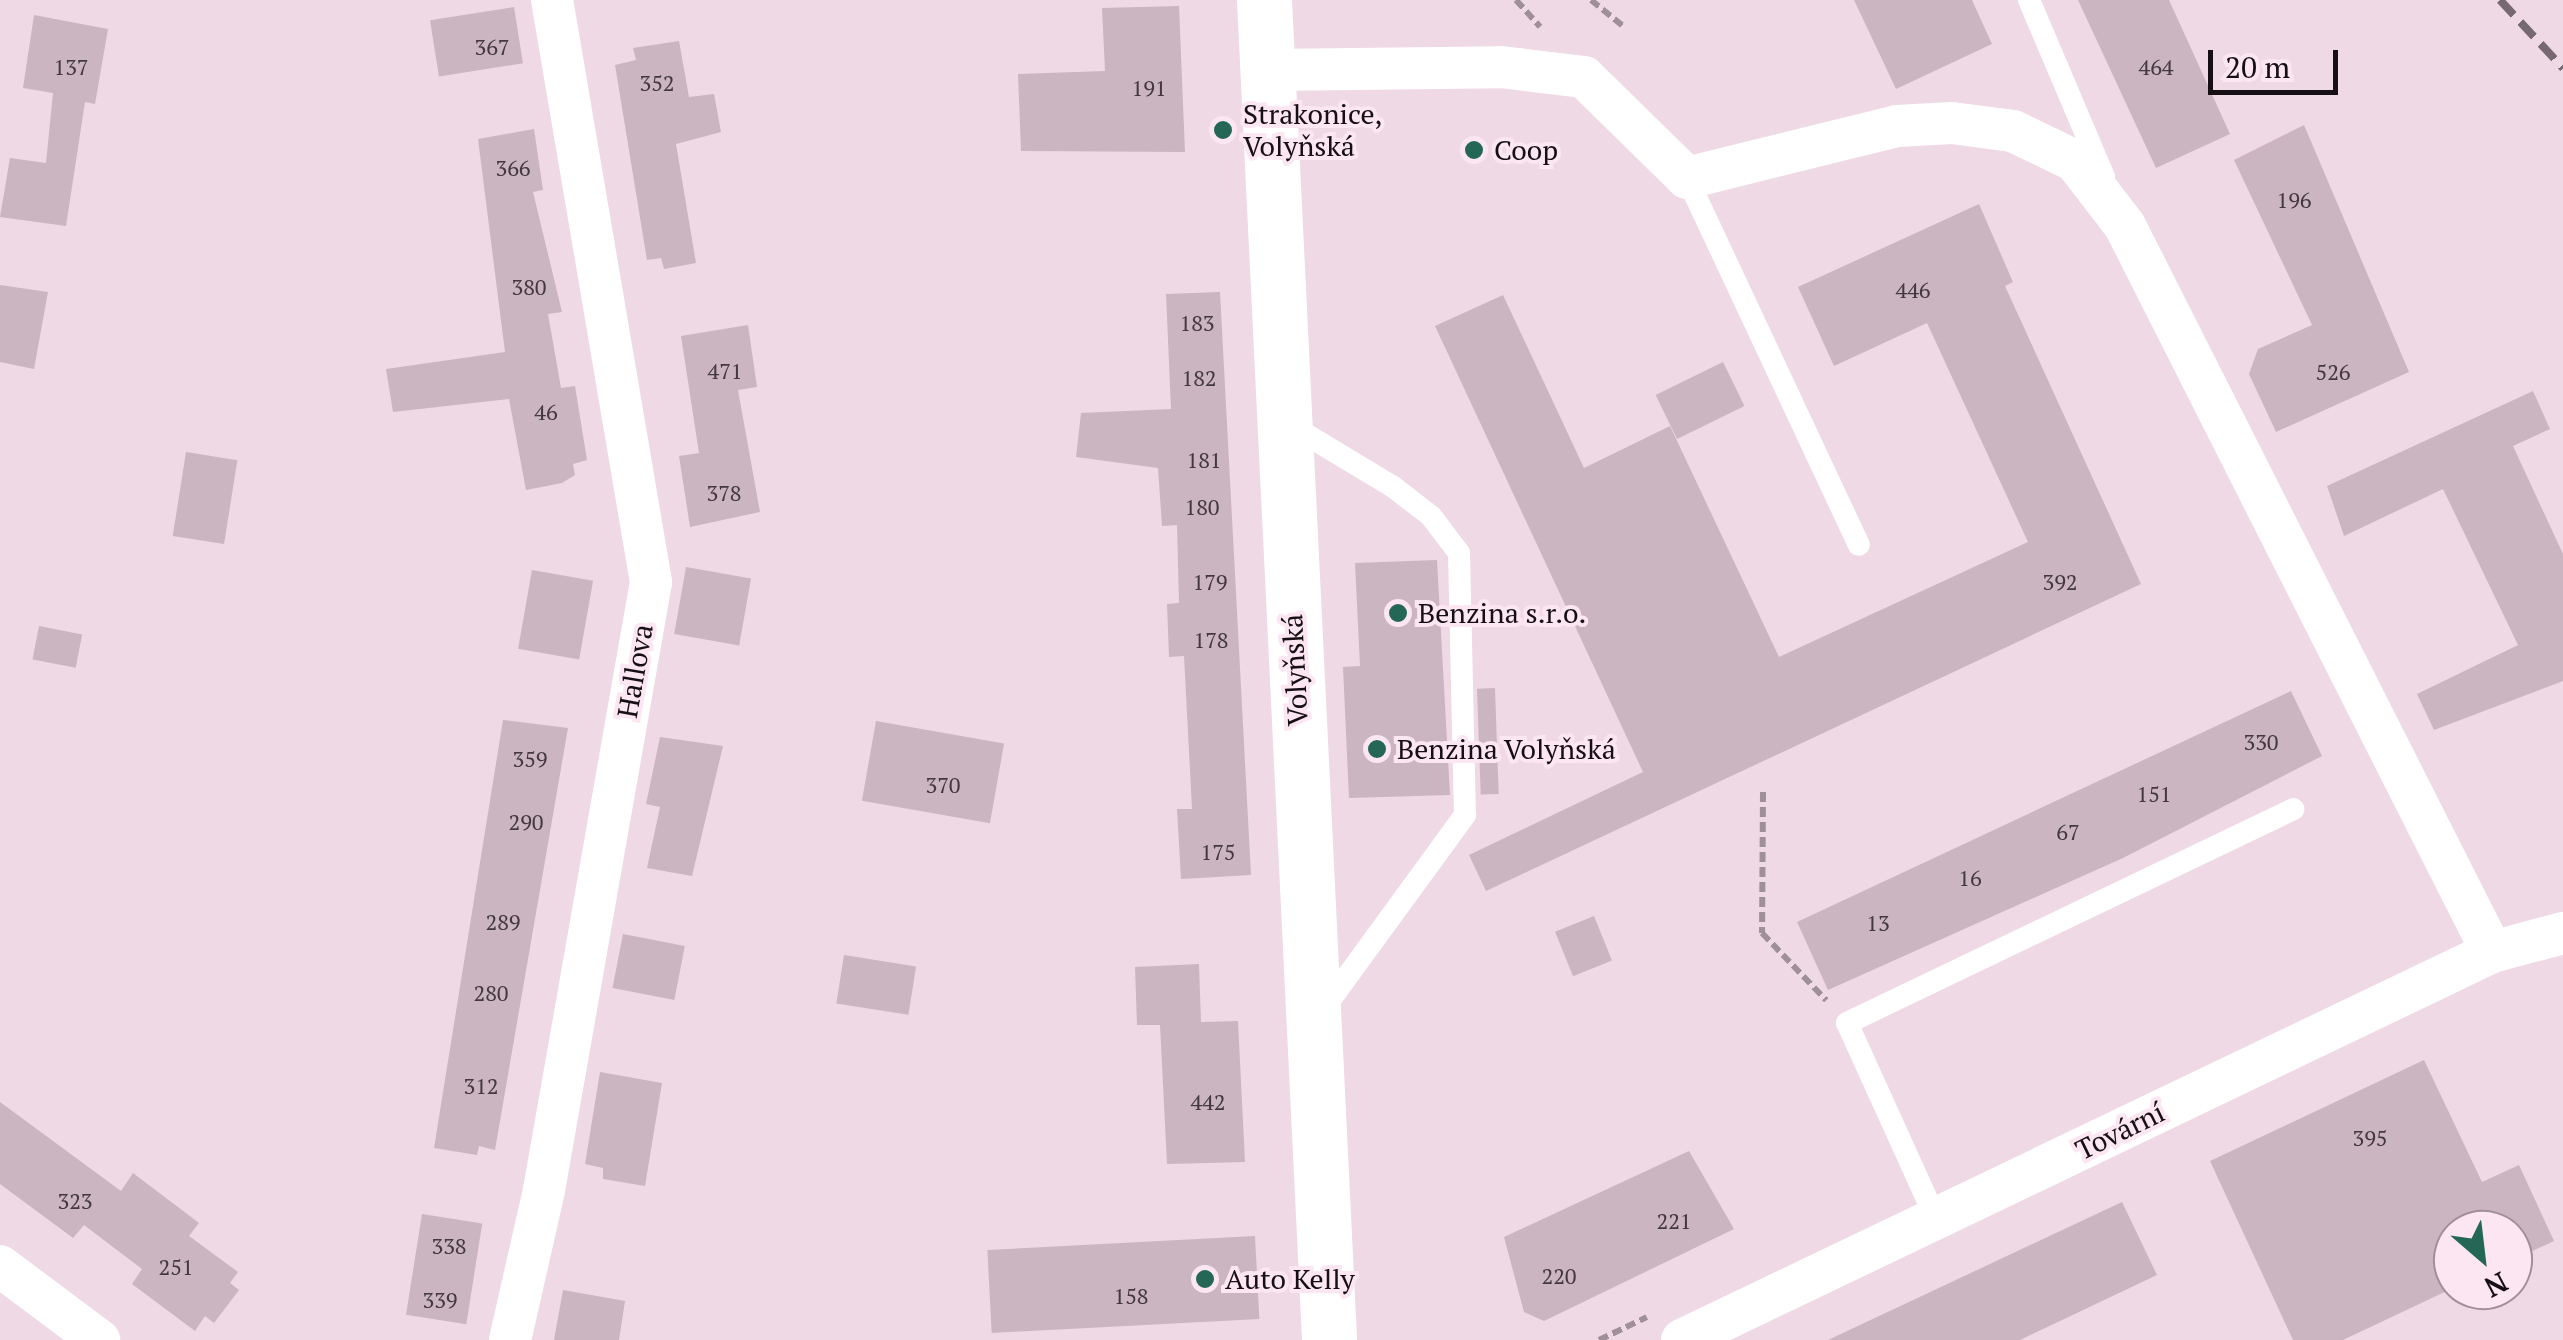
<!DOCTYPE html>
<html>
<head>
<meta charset="utf-8">
<style>
  body { margin:0 }
  #map { position:relative; width:2563px; height:1340px; overflow:hidden; background:#efd9e5; font-family:"PT Serif",serif }
  div>[style] { position:absolute }
  .building>* { inset:0; background:#cab5c0; transform-origin:0 0 }
  .path>* { height:6px; margin-top:-3px; transform-origin:0; background:repeating-linear-gradient(90deg,#9f8f98 0 10px,transparent 0 15px) }
  .lane>* { height:22px; margin:-11px; padding:0 11px; transform-origin:11px; border-radius:11px; background:#fff }
  .street>* { height:42px; margin:-21px; padding:0 21px; transform-origin:21px; border-radius:21px; background:#fff }
  .primary>* { height:55px; margin:-27.5px; padding:0 27.5px; transform-origin:27.5px; border-radius:27.5px; background:#fff }
  .rail>* { height:8px; margin-top:-4px; transform-origin:0; background:repeating-linear-gradient(90deg,#776971 0 20px,transparent 0 30px) }
  .dots>* { width:28px; height:28px; translate:-50% -50%; box-sizing:border-box; border:5px solid #fce6f2; border-radius:50% }
  span { translate:-50% -50%; white-space:nowrap; text-align:center; line-height:1.15; -webkit-text-stroke:8px #fce6f2; paint-order:stroke }
  .number-label { font-size:22px; color:#43383e }
  .number-label span { -webkit-text-stroke-width:0 }
  .poi-label { font-size:28px; color:#160f13 }
  .left { translate:0 -50%; text-align:left }
  .street-label { font-size:28px; color:#160f13 }
  .north { position:absolute; left:2433px; top:1210px; width:100px; height:100px; box-sizing:border-box; background:#fce6f2; border:2px solid #a09099; border-radius:50%; rotate:152deg; font-size:28px; font-weight:700; line-height:40px; text-align:center; color:#160f13 }
  .north::after { content:''; display:block; margin:auto; width:35px; height:45px; background:#246757; clip-path:polygon(50% 0,100% 100%,50% 72%,0 100%) }
  .scale { position:absolute; left:2208px; top:50px; width:130px; height:45px; box-sizing:border-box; border:5px solid #160f13; border-top:0; padding-left:12px; font-size:30px; line-height:35px; white-space:nowrap; color:#160f13; -webkit-text-stroke:8px #fce6f2; paint-order:stroke }
</style>
</head>
<body>
<div id="map">
  <div class="building">
    <div style="clip-path:polygon(1854px 0,1972px 0,1992px 44px,1896px 89px)"></div>
    <div style="clip-path:polygon(2078px 0,2169px 0,2230px 134px,2156px 168px)"></div>
    <div style="clip-path:polygon(1179px 6px,1185px 152px,1021px 151px,1018px 74px,1105px 71px,1102px 8px)"></div>
    <div style="left:514px;top:7px;width:57px;height:85px;rotate:81deg"></div>
    <div style="clip-path:polygon(34px 15px,108px 29px,95px 104px,85px 102px,66px 226px,0 217px,10px 158px,46px 163px,53px 93px,23px 88px)"></div>
    <div style="clip-path:polygon(679px 41px,689px 97px,714px 94px,721px 132px,676px 144px,696px 263px,664px 269px,661px 258px,647px 260px,615px 65px,636px 60px,633px 48px)"></div>
    <div style="clip-path:polygon(2304px 125px,2409px 372px,2276px 432px,2249px 374px,2258px 349px,2312px 325px,2234px 160px)"></div>
    <div style="clip-path:polygon(534px 129px,543px 190px,533px 192px,562px 312px,548px 314px,561px 388px,575px 386px,587px 460px,573px 464px,575px 475px,562px 483px,526px 490px,509px 399px,393px 412px,386px 369px,505px 352px,478px 139px)"></div>
    <div style="clip-path:polygon(1979px 204px,2013px 282px,2005px 286px,2141px 584px,1486px 891px,1469px 855px,1643px 772px,1435px 326px,1503px 295px,1584px 468px,1670px 426px,1779px 657px,2028px 542px,1927px 323px,1834px 366px,1798px 287px)"></div>
    <div style="clip-path:polygon(0 285px,48px 292px,34px 369px,0 362px)"></div>
    <div style="clip-path:polygon(1220px 292px,1251px 875px,1181px 879px,1177px 809px,1192px 809px,1184px 656px,1169px 657px,1167px 604px,1179px 603px,1177px 525px,1162px 526px,1158px 468px,1076px 457px,1081px 413px,1171px 409px,1166px 294px)"></div>
    <div style="clip-path:polygon(748px 325px,757px 387px,738px 390px,760px 512px,690px 527px,679px 456px,699px 453px,681px 336px)"></div>
    <div style="left:1723px;top:362px;width:49px;height:75px;rotate:64deg"></div>
    <div style="clip-path:polygon(2533px 391px,2550px 429px,2513px 446px,2563px 554px,2563px 681px,2434px 730px,2417px 694px,2518px 645px,2443px 489px,2344px 536px,2327px 486px)"></div>
    <div style="left:186px;top:452px;width:52px;height:85px;rotate:9deg"></div>
    <div style="clip-path:polygon(1437px 560px,1450px 795px,1349px 798px,1343px 667px,1360px 666px,1355px 563px)"></div>
    <div style="left:686px;top:567px;width:66px;height:68px;rotate:10deg"></div>
    <div style="left:532px;top:570px;width:62px;height:80px;rotate:10deg"></div>
    <div style="left:39px;top:626px;width:44px;height:34px;rotate:11deg"></div>
    <div style="left:1495px;top:688px;width:106px;height:18px;rotate:88deg"></div>
    <div style="clip-path:polygon(2291px 691px,2322px 756px,2123px 858px,1828px 990px,1797px 922px)"></div>
    <div style="clip-path:polygon(503px 720px,568px 728px,495px 1150px,479px 1146px,477px 1155px,434px 1148px)"></div>
    <div style="left:876px;top:721px;width:130px;height:81px;rotate:10deg"></div>
    <div style="clip-path:polygon(660px 737px,723px 746px,692px 876px,647px 868px,660px 807px,646px 804px)"></div>
    <div style="left:1594px;top:916px;width:48px;height:42px;rotate:68deg"></div>
    <div style="left:623px;top:934px;width:63px;height:55px;rotate:11deg"></div>
    <div style="left:844px;top:955px;width:73px;height:49px;rotate:9deg"></div>
    <div style="clip-path:polygon(1199px 964px,1201px 1022px,1238px 1021px,1245px 1162px,1167px 1164px,1160px 1025px,1137px 1025px,1135px 967px)"></div>
    <div style="clip-path:polygon(2424px 1060px,2482px 1182px,2519px 1165px,2554px 1241px,2513px 1260px,2513px 1230px,2453px 1230px,2453px 1288px,2343px 1340px,2293px 1340px,2210px 1161px)"></div>
    <div style="clip-path:polygon(600px 1072px,662px 1083px,645px 1186px,603px 1179px,603px 1168px,585px 1164px)"></div>
    <div style="clip-path:polygon(0 1102px,121px 1191px,133px 1173px,199px 1223px,189px 1236px,238px 1272px,230px 1283px,239px 1290px,214px 1323px,205px 1316px,195px 1331px,132px 1284px,142px 1269px,84px 1225px,73px 1238px,0 1184px)"></div>
    <div style="clip-path:polygon(1689px 1151px,1734px 1229px,1544px 1321px,1524px 1312px,1504px 1237px)"></div>
    <div style="clip-path:polygon(2122px 1202px,2157px 1275px,2020px 1340px,1828px 1340px)"></div>
    <div style="left:422px;top:1214px;width:61px;height:102px;rotate:9deg"></div>
    <div style="left:1255px;top:1236px;width:83px;height:268px;rotate:87deg"></div>
    <div style="clip-path:polygon(563px 1290px,625px 1301px,619px 1340px,554px 1340px)"></div>
  </div>
  <div class="path">
    <div style="left:1516px;top:0;width:36px;rotate:48deg"></div>
    <div style="left:1591px;top:0;width:41px;rotate:39.1deg"></div>
    <div style="left:1763px;top:792px;width:141px;rotate:90.4deg"></div>
    <div style="left:1762px;top:933px;width:93px;rotate:46.3deg"></div>
    <div style="left:1599px;top:1340px;width:53px;rotate:-25.6deg"></div>
  </div>
  <div class="lane">
    <div style="left:2029px;top:0;width:192px;rotate:67deg"></div>
    <div style="left:1687px;top:178px;width:405px;rotate:64.9deg"></div>
    <div style="left:1287px;top:423px;width:122px;rotate:31deg"></div>
    <div style="left:1392px;top:486px;width:49px;rotate:37.6deg"></div>
    <div style="left:1431px;top:516px;width:46px;rotate:52.9deg"></div>
    <div style="left:1459px;top:553px;width:262px;rotate:88.7deg"></div>
    <div style="left:1465px;top:815px;width:243px;rotate:126.1deg"></div>
    <div style="left:1936px;top:1219px;width:215px;rotate:-114.4deg"></div>
    <div style="left:1847px;top:1023px;width:495px;rotate:-25.6deg"></div>
  </div>
  <div class="street">
    <div style="left:1268px;top:70px;width:233px;rotate:-0.7deg"></div>
    <div style="left:1501px;top:67px;width:84px;rotate:6.9deg"></div>
    <div style="left:1584px;top:77px;width:144px;rotate:44.4deg"></div>
    <div style="left:1687px;top:178px;width:216px;rotate:-13.9deg"></div>
    <div style="left:1897px;top:126px;width:55px;rotate:-3.1deg"></div>
    <div style="left:1952px;top:123px;width:62px;rotate:7.5deg"></div>
    <div style="left:2013px;top:131px;width:69px;rotate:25.8deg"></div>
    <div style="left:2075px;top:161px;width:82px;rotate:52.4deg"></div>
    <div style="left:2125px;top:226px;width:813px;rotate:63.18deg"></div>
    <div style="left:0;top:1266px;width:124px;rotate:36.8deg"></div>
    <div style="left:510px;top:1340px;width:154px;rotate:-77.2deg"></div>
    <div style="left:544px;top:1190px;width:617px;rotate:-80.02deg"></div>
    <div style="left:651px;top:582px;width:590px;rotate:-99.65deg"></div>
    <div style="left:1682px;top:1340px;width:898px;rotate:-25.59deg"></div>
    <div style="left:2492px;top:952px;width:73px;rotate:-15deg"></div>
  </div>
  <div class="primary">
    <div style="left:1264px;top:0;width:1342px;rotate:87.22deg"></div>
  </div>
  <div class="rail">
    <div style="left:2500px;top:0;width:93px;rotate:47.2deg"></div>
  </div>
  <div class="dots">
    <div style="left:1223px;top:130px;background:#246757"></div>
    <div style="left:1474px;top:150px;background:#246757"></div>
    <div style="left:1398px;top:613px;background:#246757"></div>
    <div style="left:1377px;top:749px;background:#246757"></div>
    <div style="left:1205px;top:1279px;background:#246757"></div>
  </div>
  <div class="number-label">
    <span style="left:492px;top:47px">367</span>
    <span style="left:71px;top:67px">137</span>
    <span style="left:2156px;top:67px">464</span>
    <span style="left:657px;top:83px">352</span>
    <span style="left:1149px;top:88px">191</span>
    <span style="left:513px;top:168px">366</span>
    <span style="left:2294px;top:200px">196</span>
    <span style="left:529px;top:287px">380</span>
    <span style="left:1913px;top:290px">446</span>
    <span style="left:1197px;top:323px">183</span>
    <span style="left:725px;top:371px">471</span>
    <span style="left:2333px;top:372px">526</span>
    <span style="left:1199px;top:378px">182</span>
    <span style="left:546px;top:412px">46</span>
    <span style="left:1204px;top:460px">181</span>
    <span style="left:724px;top:493px">378</span>
    <span style="left:1202px;top:507px">180</span>
    <span style="left:1210px;top:582px">179</span>
    <span style="left:2060px;top:582px">392</span>
    <span style="left:1211px;top:640px">178</span>
    <span style="left:2261px;top:742px">330</span>
    <span style="left:530px;top:759px">359</span>
    <span style="left:943px;top:785px">370</span>
    <span style="left:2154px;top:794px">151</span>
    <span style="left:526px;top:822px">290</span>
    <span style="left:2068px;top:832px">67</span>
    <span style="left:1218px;top:852px">175</span>
    <span style="left:1970px;top:878px">16</span>
    <span style="left:503px;top:922px">289</span>
    <span style="left:1878px;top:923px">13</span>
    <span style="left:491px;top:993px">280</span>
    <span style="left:481px;top:1086px">312</span>
    <span style="left:1208px;top:1102px">442</span>
    <span style="left:2370px;top:1138px">395</span>
    <span style="left:75px;top:1201px">323</span>
    <span style="left:1674px;top:1221px">221</span>
    <span style="left:449px;top:1246px">338</span>
    <span style="left:176px;top:1267px">251</span>
    <span style="left:1559px;top:1276px">220</span>
    <span style="left:1131px;top:1296px">158</span>
    <span style="left:440px;top:1300px">339</span>
  </div>
  <div class="poi-label">
    <span class="left" style="left:1243px;top:130px">Strakonice,<br>Volyňská</span>
    <span class="left" style="left:1494px;top:150px">Coop</span>
    <span class="left" style="left:1418px;top:613px">Benzina s.r.o.</span>
    <span class="left" style="left:1397px;top:749px">Benzina Volyňská</span>
    <span class="left" style="left:1225px;top:1279px">Auto Kelly</span>
  </div>
  <div class="street-label">
    <span style="left:1295px;top:670px;rotate:-93deg">Volyňská</span>
    <span style="left:635px;top:671px;rotate:-80deg">Hallova</span>
    <span style="left:2120px;top:1131px;rotate:-26deg">Tovární</span>
  </div>
  <div class="north">N</div>
  <div class="scale">20 m</div>
</div>
</body>
</html>
